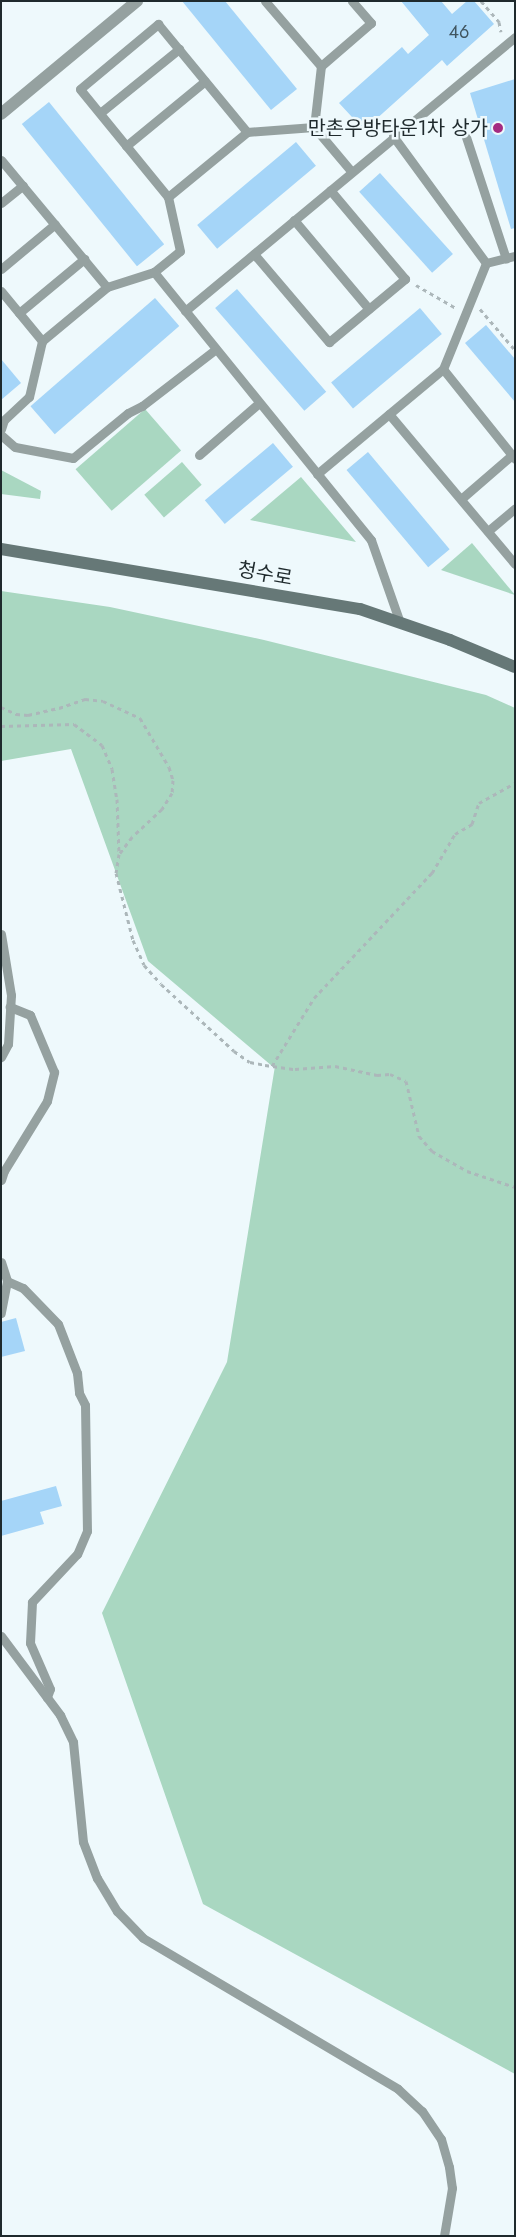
<!DOCTYPE html>
<html>
<head>
<meta charset="utf-8">
<style>
  body { margin:0 }
  #map { position:relative; width:516px; height:2237px; overflow:hidden; background:#eef9fc; font-family:Jost,"Noto Sans KR",sans-serif }
  div>[style] { position:absolute }
  .green>* { inset:0; background:#a9d7c1; transform-origin:0 0 }
  .building>* { inset:0; background:#a5d5f8; transform-origin:0 0 }
  .path>* { height:3px; margin-top:-1.5px; transform-origin:0; background:repeating-linear-gradient(90deg,#acb7ba 0 4px,transparent 0 8px) }
  .service>* { height:9px; margin:-4.5px; padding:0 4.5px; transform-origin:4.5px; border-radius:4.5px; background:#95a1a0 }
  .minor>* { height:12px; margin:-6px; padding:0 6px; transform-origin:6px; border-radius:6px; background:#95a1a0 }
  .secondary>* { height:12px; margin:-6px; padding:0 6px; transform-origin:6px; border-radius:6px; background:#667877 }
  .dots>* { width:14px; height:14px; translate:-50% -50%; box-sizing:border-box; border:2px solid #eef9fc; border-radius:50% }
  span { translate:-50% -50%; white-space:nowrap; text-align:center; line-height:1.15; -webkit-text-stroke:5px #eef9fc; paint-order:stroke }
  .number-label { font-size:18px; color:#405560 }
  .number-label span { -webkit-text-stroke-width:0 }
  .poi-label { font-size:20px; color:#1f2a2d }
  .right { translate:-100% -50%; text-align:right }
  .street-label { font-size:20px; color:#1f2a2d }
  .frame { position:absolute; inset:0; border:2px solid #1f2a2d; pointer-events:none }
</style>
</head>
<body>
<div id="map">
  <div class="green">
    <div style="left:145px;top:409px;width:55px;height:92px;rotate:49deg"></div>
    <div style="left:182px;top:462px;width:30px;height:50px;rotate:49deg"></div>
    <div style="clip-path:polygon(1px 470px,41px 491px,40px 499px,1px 494px)"></div>
    <div style="clip-path:polygon(301px 477px,356px 542px,250px 520px)"></div>
    <div style="clip-path:polygon(472px 543px,515px 595px,441px 570px)"></div>
    <div style="clip-path:polygon(1px 591px,110px 607px,264px 640px,486px 695px,515px 708px,515px 2074px,203px 1904px,102px 1613px,227px 1362px,275px 1066px,272px 1066px,148px 961px,71px 749px,1px 761px)"></div>
  </div>
  <div class="building">
    <div style="clip-path:polygon(182px 1px,225px 1px,297px 89px,271px 110px)"></div>
    <div style="clip-path:polygon(401px 1px,441px 1px,452px 14px,467px 1px,474px 1px,494px 24px,447px 66px,442px 60px,364px 130px,339px 103px,402px 47px,408px 54px,429px 35px)"></div>
    <div style="clip-path:polygon(515px 79px,515px 228px,511px 229px,470px 93px)"></div>
    <div style="left:49px;top:102px;width:183px;height:35px;rotate:51deg"></div>
    <div style="left:296px;top:142px;width:31px;height:129px;rotate:50deg"></div>
    <div style="left:380px;top:173px;width:109px;height:28px;rotate:48deg"></div>
    <div style="left:237px;top:289px;width:136px;height:29px;rotate:49deg"></div>
    <div style="left:155px;top:298px;width:37px;height:165px;rotate:49deg"></div>
    <div style="left:420px;top:308px;width:34px;height:116px;rotate:50deg"></div>
    <div style="clip-path:polygon(486px 325px,515px 359px,515px 402px,465px 343px)"></div>
    <div style="clip-path:polygon(1px 359px,21px 383px,1px 400px)"></div>
    <div style="left:273px;top:443px;width:31px;height:89px;rotate:50deg"></div>
    <div style="left:368px;top:452px;width:127px;height:28px;rotate:50deg"></div>
    <div style="clip-path:polygon(16px 1318px,25px 1351px,1px 1357px,1px 1322px)"></div>
    <div style="clip-path:polygon(56px 1486px,62px 1506px,40px 1512px,44px 1524px,1px 1536px,1px 1501px)"></div>
  </div>
  <div class="path">
    <div style="left:481px;top:1px;width:28px;rotate:49deg"></div>
    <div style="left:499px;top:22px;width:10px;rotate:79deg"></div>
    <div style="left:416px;top:285px;width:46px;rotate:29.9deg"></div>
    <div style="left:480px;top:309px;width:54px;rotate:49.5deg"></div>
    <div style="left:1px;top:707px;width:17px;rotate:25deg"></div>
    <div style="left:16px;top:714px;width:12px;rotate:5deg"></div>
    <div style="left:28px;top:715px;width:32px;rotate:-13deg"></div>
    <div style="left:59px;top:708px;width:28px;rotate:-19deg"></div>
    <div style="left:85px;top:699px;width:18px;rotate:6deg"></div>
    <div style="left:103px;top:701px;width:41px;rotate:24.7deg"></div>
    <div style="left:140px;top:718px;width:57px;rotate:59.4deg"></div>
    <div style="left:169px;top:767px;width:14px;rotate:73deg"></div>
    <div style="left:173px;top:780px;width:13px;rotate:94deg"></div>
    <div style="left:172px;top:793px;width:19px;rotate:122deg"></div>
    <div style="left:162px;top:809px;width:41px;rotate:137deg"></div>
    <div style="left:132px;top:837px;width:21px;rotate:127deg"></div>
    <div style="left:1px;top:726px;width:73px;rotate:-1.6deg"></div>
    <div style="left:74px;top:724px;width:35px;rotate:37deg"></div>
    <div style="left:102px;top:745px;width:26px;rotate:67deg"></div>
    <div style="left:112px;top:769px;width:30px;rotate:81deg"></div>
    <div style="left:117px;top:799px;width:55px;rotate:87.9deg"></div>
    <div style="left:119px;top:854px;width:19px;rotate:99deg"></div>
    <div style="left:116px;top:873px;width:69px;rotate:75.8deg"></div>
    <div style="left:133px;top:940px;width:27px;rotate:66deg"></div>
    <div style="left:144px;top:965px;width:25px;rotate:48deg"></div>
    <div style="left:161px;top:984px;width:99px;rotate:42.5deg"></div>
    <div style="left:234px;top:1051px;width:19px;rotate:35deg"></div>
    <div style="left:250px;top:1062px;width:15px;rotate:11deg"></div>
    <div style="left:265px;top:1065px;width:30px;rotate:8deg"></div>
    <div style="left:295px;top:1069px;width:40px;rotate:-4.3deg"></div>
    <div style="left:335px;top:1066px;width:43px;rotate:12.1deg"></div>
    <div style="left:377px;top:1075px;width:13px;rotate:-4deg"></div>
    <div style="left:390px;top:1074px;width:17px;rotate:24deg"></div>
    <div style="left:406px;top:1081px;width:57px;rotate:76.7deg"></div>
    <div style="left:419px;top:1136px;width:20px;rotate:49deg"></div>
    <div style="left:432px;top:1151px;width:40px;rotate:29.7deg"></div>
    <div style="left:467px;top:1171px;width:51px;rotate:18.4deg"></div>
    <div style="left:272px;top:1066px;width:80px;rotate:-58.3deg"></div>
    <div style="left:314px;top:998px;width:172px;rotate:-46.7deg"></div>
    <div style="left:432px;top:873px;width:45px;rotate:-59.5deg"></div>
    <div style="left:455px;top:834px;width:20px;rotate:-30deg"></div>
    <div style="left:472px;top:824px;width:22px;rotate:-72deg"></div>
    <div style="left:479px;top:803px;width:41px;rotate:-29.1deg"></div>
  </div>
  <div class="service">
    <div style="left:265px;top:1px;width:86px;rotate:49.3deg"></div>
    <div style="left:100px;top:113px;width:102px;rotate:-39deg"></div>
    <div style="left:314px;top:127px;width:61px;rotate:-83.5deg"></div>
    <div style="left:321px;top:66px;width:66px;rotate:-40.7deg"></div>
    <div style="left:371px;top:23px;width:29px;rotate:-131deg"></div>
    <div style="left:393px;top:136px;width:157px;rotate:53.8deg"></div>
    <div style="left:466px;top:137px;width:128px;rotate:71.8deg"></div>
    <div style="left:126px;top:146px;width:102px;rotate:-39.4deg"></div>
    <div style="left:1px;top:160px;width:165px;rotate:50.2deg"></div>
    <div style="left:168px;top:197px;width:102px;rotate:-39.4deg"></div>
    <div style="left:247px;top:132px;width:67px;rotate:-4.3deg"></div>
    <div style="left:314px;top:127px;width:57px;rotate:49.9deg"></div>
    <div style="left:1px;top:203px;width:28px;rotate:-39deg"></div>
    <div style="left:294px;top:220px;width:116px;rotate:49.9deg"></div>
    <div style="left:254px;top:254px;width:116px;rotate:49.6deg"></div>
    <div style="left:329px;top:342px;width:99px;rotate:-39.7deg"></div>
    <div style="left:405px;top:279px;width:116px;rotate:-130.1deg"></div>
    <div style="left:1px;top:269px;width:70px;rotate:-39.8deg"></div>
    <div style="left:154px;top:272px;width:33px;rotate:-39deg"></div>
    <div style="left:180px;top:251px;width:55px;rotate:-102.5deg"></div>
    <div style="left:168px;top:197px;width:139px;rotate:-129.2deg"></div>
    <div style="left:80px;top:89px;width:102px;rotate:-39.8deg"></div>
    <div style="left:158px;top:24px;width:140px;rotate:50.5deg"></div>
    <div style="left:1px;top:291px;width:65px;rotate:50.6deg"></div>
    <div style="left:42px;top:341px;width:85px;rotate:-39.7deg"></div>
    <div style="left:107px;top:287px;width:49px;rotate:-17.7deg"></div>
    <div style="left:154px;top:272px;width:345px;rotate:51deg"></div>
    <div style="left:371px;top:540px;width:88px;rotate:70.7deg"></div>
    <div style="left:185px;top:311px;width:429px;rotate:-39.7deg"></div>
    <div style="left:19px;top:313px;width:85px;rotate:-39.7deg"></div>
    <div style="left:443px;top:369px;width:115px;rotate:51.3deg"></div>
    <div style="left:389px;top:414px;width:196px;rotate:50deg"></div>
    <div style="left:1px;top:429px;width:9px;rotate:-72deg"></div>
    <div style="left:4px;top:420px;width:34px;rotate:-43deg"></div>
    <div style="left:29px;top:397px;width:57px;rotate:-76.9deg"></div>
    <div style="left:1px;top:435px;width:18px;rotate:41deg"></div>
    <div style="left:15px;top:447px;width:59px;rotate:10.7deg"></div>
    <div style="left:73px;top:458px;width:71px;rotate:-39.3deg"></div>
    <div style="left:128px;top:413px;width:16px;rotate:-27deg"></div>
    <div style="left:142px;top:406px;width:93px;rotate:-37.6deg"></div>
    <div style="left:199px;top:455px;width:79px;rotate:-40.9deg"></div>
    <div style="left:317px;top:474px;width:164px;rotate:-39.8deg"></div>
    <div style="left:443px;top:369px;width:114px;rotate:-67.9deg"></div>
    <div style="left:486px;top:263px;width:30px;rotate:-14deg"></div>
    <div style="left:461px;top:499px;width:67px;rotate:-40.8deg"></div>
    <div style="left:488px;top:531px;width:35px;rotate:-40deg"></div>
    <div style="left:1px;top:934px;width:62px;rotate:80.7deg"></div>
    <div style="left:11px;top:995px;width:49px;rotate:93.5deg"></div>
    <div style="left:8px;top:1044px;width:15px;rotate:118deg"></div>
    <div style="left:1px;top:1180px;width:9px;rotate:-72deg"></div>
    <div style="left:4px;top:1171px;width:82px;rotate:-58.4deg"></div>
    <div style="left:47px;top:1101px;width:30px;rotate:-76deg"></div>
    <div style="left:54px;top:1072px;width:62px;rotate:-112.8deg"></div>
    <div style="left:30px;top:1015px;width:22px;rotate:-158deg"></div>
    <div style="left:1px;top:1262px;width:20px;rotate:72deg"></div>
    <div style="left:7px;top:1281px;width:33px;rotate:101deg"></div>
    <div style="left:7px;top:1281px;width:17px;rotate:24deg"></div>
    <div style="left:23px;top:1288px;width:50px;rotate:45.8deg"></div>
    <div style="left:58px;top:1324px;width:53px;rotate:68.8deg"></div>
    <div style="left:77px;top:1373px;width:20px;rotate:84deg"></div>
    <div style="left:79px;top:1393px;width:13px;rotate:63deg"></div>
    <div style="left:85px;top:1405px;width:126px;rotate:89.1deg"></div>
    <div style="left:87px;top:1531px;width:25px;rotate:113deg"></div>
    <div style="left:77px;top:1554px;width:66px;rotate:133.2deg"></div>
    <div style="left:32px;top:1602px;width:41px;rotate:92.8deg"></div>
    <div style="left:30px;top:1643px;width:50px;rotate:66.5deg"></div>
    <div style="left:50px;top:1689px;width:9px;rotate:111deg"></div>
    <div style="left:1px;top:1636px;width:99px;rotate:53.2deg"></div>
    <div style="left:60px;top:1715px;width:30px;rotate:64deg"></div>
    <div style="left:73px;top:1742px;width:100px;rotate:84.3deg"></div>
    <div style="left:83px;top:1842px;width:39px;rotate:69deg"></div>
    <div style="left:97px;top:1878px;width:39px;rotate:59deg"></div>
    <div style="left:117px;top:1911px;width:37px;rotate:46deg"></div>
    <div style="left:143px;top:1938px;width:296px;rotate:30.6deg"></div>
    <div style="left:398px;top:2089px;width:33px;rotate:43deg"></div>
    <div style="left:422px;top:2111px;width:34px;rotate:56deg"></div>
    <div style="left:441px;top:2139px;width:29px;rotate:74deg"></div>
    <div style="left:449px;top:2167px;width:21px;rotate:82deg"></div>
    <div style="left:452px;top:2188px;width:49px;rotate:99.5deg"></div>
  </div>
  <div class="minor">
    <div style="left:1px;top:114px;width:177px;rotate:-39.7deg"></div>
  </div>
  <div class="secondary">
    <div style="left:1px;top:549px;width:364px;rotate:9.5deg"></div>
    <div style="left:360px;top:609px;width:95px;rotate:19deg"></div>
    <div style="left:450px;top:640px;width:70px;rotate:22.6deg"></div>
  </div>
  <div class="dots">
    <div style="left:498px;top:128px;background:#a42c82"></div>
  </div>
  <div class="number-label">
    <span style="left:459px;top:32px">46</span>
  </div>
  <div class="poi-label">
    <span class="right" style="left:488px;top:128px">만촌우방타운1차 상가</span>
  </div>
  <div class="street-label">
    <span style="left:265px;top:574px;rotate:10deg">청수로</span>
  </div>
  <div class="frame"></div>
</div>
</body>
</html>
